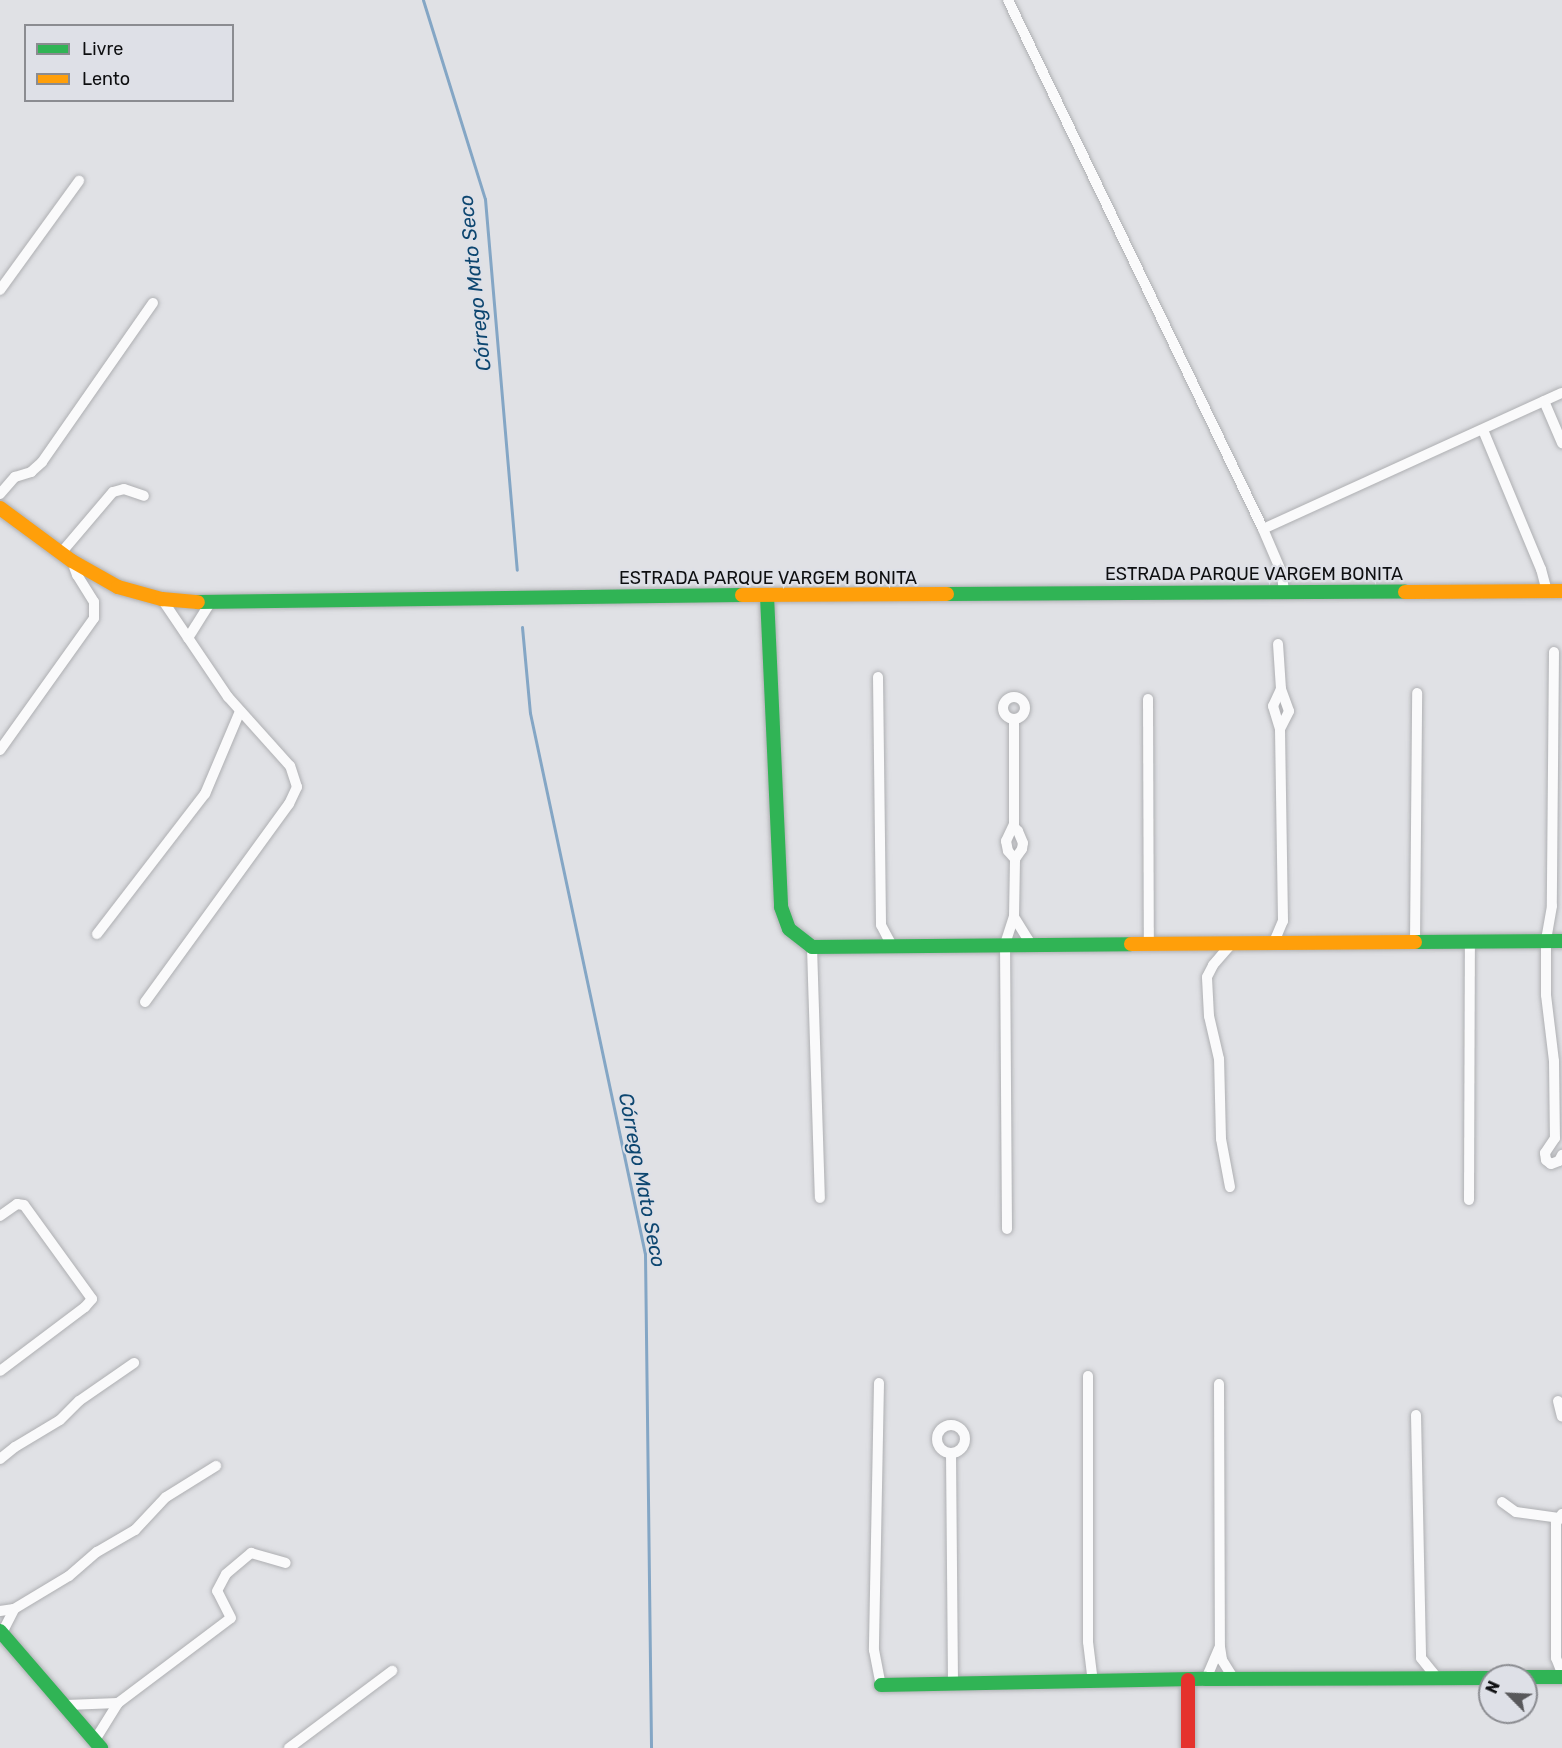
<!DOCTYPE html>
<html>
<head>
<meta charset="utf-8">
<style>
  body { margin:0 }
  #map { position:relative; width:1562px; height:1748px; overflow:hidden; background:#e0e1e5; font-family:Rubik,sans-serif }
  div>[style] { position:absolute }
  .stream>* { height:3px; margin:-1.5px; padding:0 1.5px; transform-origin:1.5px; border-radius:1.5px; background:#84a6c5 }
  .roads { filter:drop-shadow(0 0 2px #aeafb2) drop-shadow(0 0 2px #aeafb2) }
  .street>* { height:10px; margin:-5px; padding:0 5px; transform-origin:5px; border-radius:5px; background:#fafafb }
  .street>.ring { margin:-5px; padding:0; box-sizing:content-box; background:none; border:10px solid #fafafb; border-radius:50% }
  .fast>* { height:14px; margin:-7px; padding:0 7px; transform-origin:7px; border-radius:7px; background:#30b455 }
  .slow>* { height:14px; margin:-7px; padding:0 7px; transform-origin:7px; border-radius:7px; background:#ff9f0a }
  .jam>* { height:14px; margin:-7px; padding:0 7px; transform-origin:7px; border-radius:7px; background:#e5322d }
  span { translate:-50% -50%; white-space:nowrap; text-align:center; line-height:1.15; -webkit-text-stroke:4.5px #dee0e7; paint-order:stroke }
  .street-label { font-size:18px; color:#0e0f11 }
  .water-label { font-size:20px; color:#0d4670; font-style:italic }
  .legend { position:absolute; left:24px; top:24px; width:210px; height:78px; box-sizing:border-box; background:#dee0e7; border:2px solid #8b8c91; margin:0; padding:8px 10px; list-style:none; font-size:18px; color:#0e0f11 }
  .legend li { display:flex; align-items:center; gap:12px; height:30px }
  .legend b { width:30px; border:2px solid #8b8c91 }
  .north { position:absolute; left:1478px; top:1664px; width:60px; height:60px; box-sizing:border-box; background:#dee0e7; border:2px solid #8b8c91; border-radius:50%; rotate:294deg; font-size:16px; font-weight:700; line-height:24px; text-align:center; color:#0e0f11 }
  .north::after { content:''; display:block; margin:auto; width:21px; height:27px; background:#58585b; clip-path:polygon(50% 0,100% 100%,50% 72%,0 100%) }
</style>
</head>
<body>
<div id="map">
  <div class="stream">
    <div style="left:423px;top:0;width:208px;rotate:72.7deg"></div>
    <div style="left:485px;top:199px;width:372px;rotate:85.1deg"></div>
    <div style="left:522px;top:627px;width:86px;rotate:84.7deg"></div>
    <div style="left:530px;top:713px;width:553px;rotate:78deg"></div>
    <div style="left:645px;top:1254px;width:494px;rotate:89.3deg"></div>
  </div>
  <div class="roads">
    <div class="street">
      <div style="left:1008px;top:0;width:587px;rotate:64.26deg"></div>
      <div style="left:1263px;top:529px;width:46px;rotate:66.8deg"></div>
      <div style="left:1281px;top:571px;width:20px;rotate:81deg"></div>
      <div style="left:0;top:290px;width:135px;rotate:-54.1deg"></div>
      <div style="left:1544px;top:401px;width:46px;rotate:66.8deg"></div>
      <div style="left:1483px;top:430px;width:151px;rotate:67.4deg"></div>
      <div style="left:1541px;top:569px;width:23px;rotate:75deg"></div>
      <div style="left:0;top:494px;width:23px;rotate:-49deg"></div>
      <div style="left:15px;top:477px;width:17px;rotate:-17deg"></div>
      <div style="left:31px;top:472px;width:15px;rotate:-42deg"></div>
      <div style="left:42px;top:462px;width:194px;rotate:-55.1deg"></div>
      <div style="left:1263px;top:529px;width:328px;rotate:-24.5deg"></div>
      <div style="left:61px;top:553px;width:80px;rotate:-49.6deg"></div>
      <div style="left:113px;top:492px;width:11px;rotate:-15deg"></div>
      <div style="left:124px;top:489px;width:21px;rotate:19deg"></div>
      <div style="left:188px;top:638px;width:41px;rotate:-57.8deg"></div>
      <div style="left:1554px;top:652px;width:254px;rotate:90.5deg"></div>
      <div style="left:1552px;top:906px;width:36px;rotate:100deg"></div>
      <div style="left:1546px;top:941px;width:54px;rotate:90deg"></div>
      <div style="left:1546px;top:995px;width:66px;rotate:83.1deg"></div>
      <div style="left:1554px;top:1061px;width:77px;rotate:89.3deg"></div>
      <div style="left:1555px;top:1138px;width:18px;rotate:124deg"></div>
      <div style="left:1545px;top:1153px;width:7px;rotate:82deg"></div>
      <div style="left:1546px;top:1160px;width:6px;rotate:39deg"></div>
      <div style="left:1551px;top:1164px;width:9px;rotate:-21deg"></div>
      <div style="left:1559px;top:1161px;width:7px;rotate:-63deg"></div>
      <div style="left:878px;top:677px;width:248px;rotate:89.3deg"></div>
      <div style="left:881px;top:925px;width:21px;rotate:62deg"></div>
      <div class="ring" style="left:1003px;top:697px;width:12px;height:12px"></div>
      <div style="left:1148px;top:699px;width:244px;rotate:89.8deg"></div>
      <div style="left:1014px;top:721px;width:103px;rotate:90deg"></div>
      <div style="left:1014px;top:824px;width:19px;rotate:115deg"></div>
      <div style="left:1006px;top:841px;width:10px;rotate:79deg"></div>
      <div style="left:1008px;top:851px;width:11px;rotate:49deg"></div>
      <div style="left:1280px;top:729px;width:24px;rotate:-107deg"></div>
      <div style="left:1273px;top:706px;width:19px;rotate:-65deg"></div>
      <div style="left:0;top:750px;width:162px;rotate:-54.5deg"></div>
      <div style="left:94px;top:618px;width:16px;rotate:-90deg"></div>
      <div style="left:94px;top:602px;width:32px;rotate:-122deg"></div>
      <div style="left:77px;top:575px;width:15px;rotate:-110deg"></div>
      <div style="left:1014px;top:917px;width:32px;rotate:58deg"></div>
      <div style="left:97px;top:934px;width:177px;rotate:-52.4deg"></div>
      <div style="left:205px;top:794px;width:90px;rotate:-67.1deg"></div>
      <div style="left:1274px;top:942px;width:23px;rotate:-67deg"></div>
      <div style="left:1283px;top:921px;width:192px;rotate:-90.9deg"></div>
      <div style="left:1280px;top:729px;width:20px;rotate:-63deg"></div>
      <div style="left:1289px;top:711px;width:23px;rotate:-110deg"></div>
      <div style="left:1281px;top:689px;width:45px;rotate:-93.8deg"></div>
      <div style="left:1415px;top:942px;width:249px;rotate:-89.5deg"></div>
      <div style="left:812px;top:947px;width:251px;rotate:88.2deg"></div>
      <div style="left:145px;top:1002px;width:245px;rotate:-54deg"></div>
      <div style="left:289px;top:804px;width:19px;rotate:-65deg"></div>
      <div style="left:297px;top:787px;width:22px;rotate:-108deg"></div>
      <div style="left:290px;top:766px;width:93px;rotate:-131.9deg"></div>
      <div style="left:228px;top:697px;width:118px;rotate:-124deg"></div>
      <div style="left:1230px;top:1187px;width:49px;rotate:-100.6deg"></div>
      <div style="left:1221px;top:1139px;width:80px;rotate:-91.4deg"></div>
      <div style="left:1219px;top:1059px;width:44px;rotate:-103.1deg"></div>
      <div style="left:1209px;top:1016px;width:39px;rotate:-93deg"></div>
      <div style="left:1207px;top:977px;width:13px;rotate:-63deg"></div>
      <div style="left:1213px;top:965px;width:29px;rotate:-49deg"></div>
      <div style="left:1469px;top:1200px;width:258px;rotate:-89.8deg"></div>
      <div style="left:0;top:1216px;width:21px;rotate:-35deg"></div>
      <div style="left:17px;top:1204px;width:7px;rotate:8deg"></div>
      <div style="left:24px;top:1205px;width:116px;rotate:54.1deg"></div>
      <div style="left:92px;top:1299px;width:11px;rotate:131deg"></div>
      <div style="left:85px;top:1307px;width:106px;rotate:143deg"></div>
      <div style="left:1007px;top:1229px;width:285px;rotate:-90.4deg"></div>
      <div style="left:1005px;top:944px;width:28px;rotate:-72deg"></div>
      <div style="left:1014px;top:917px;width:58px;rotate:-89deg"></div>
      <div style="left:1015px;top:859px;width:12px;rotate:-55deg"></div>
      <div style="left:1022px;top:849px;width:6px;rotate:-81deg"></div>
      <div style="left:1023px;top:843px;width:13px;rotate:-113deg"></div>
      <div style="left:1018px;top:831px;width:6px;rotate:-135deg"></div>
      <div style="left:1088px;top:1376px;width:266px;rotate:90deg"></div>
      <div style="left:1088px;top:1642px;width:39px;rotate:83deg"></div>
      <div style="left:879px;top:1383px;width:267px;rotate:91.1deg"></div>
      <div style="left:874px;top:1650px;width:36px;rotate:79deg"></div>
      <div style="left:1219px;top:1384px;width:263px;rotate:89.8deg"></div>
      <div style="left:1220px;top:1647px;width:13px;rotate:81deg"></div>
      <div style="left:1222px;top:1660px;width:22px;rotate:58deg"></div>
      <div style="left:1558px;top:1401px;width:16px;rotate:76deg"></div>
      <div style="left:1416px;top:1415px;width:243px;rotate:88.8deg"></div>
      <div style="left:1421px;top:1658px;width:27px;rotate:51deg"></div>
      <div class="ring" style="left:937px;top:1425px;width:18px;height:18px"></div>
      <div style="left:951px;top:1453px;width:231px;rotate:89.5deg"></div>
      <div style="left:0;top:1459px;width:19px;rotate:-39deg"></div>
      <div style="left:15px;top:1447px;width:52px;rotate:-31deg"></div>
      <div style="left:60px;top:1420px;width:27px;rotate:-45deg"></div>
      <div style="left:79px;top:1401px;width:67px;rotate:-34.6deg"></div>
      <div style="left:1502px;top:1502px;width:17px;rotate:36deg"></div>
      <div style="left:1516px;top:1512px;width:43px;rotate:7.9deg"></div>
      <div style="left:1562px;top:1514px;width:11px;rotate:124deg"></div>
      <div style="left:1556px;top:1523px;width:135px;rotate:90deg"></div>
      <div style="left:1556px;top:1658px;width:16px;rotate:68deg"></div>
      <div style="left:0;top:1611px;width:14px;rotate:-8deg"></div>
      <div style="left:14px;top:1609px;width:64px;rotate:-31deg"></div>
      <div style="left:69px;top:1576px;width:37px;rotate:-41deg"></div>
      <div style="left:97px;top:1552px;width:44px;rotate:-30.1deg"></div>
      <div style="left:135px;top:1530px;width:45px;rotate:-46.8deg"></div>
      <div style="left:166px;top:1497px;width:59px;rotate:-31.8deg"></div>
      <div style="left:2px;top:1633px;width:27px;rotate:-63deg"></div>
      <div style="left:1206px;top:1679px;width:33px;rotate:-67deg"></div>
      <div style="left:66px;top:1705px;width:52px;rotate:-2.2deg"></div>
      <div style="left:95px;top:1740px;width:44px;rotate:-58.1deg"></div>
      <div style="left:118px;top:1703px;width:141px;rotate:-37deg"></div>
      <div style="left:231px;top:1618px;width:30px;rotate:-117deg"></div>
      <div style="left:217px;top:1591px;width:19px;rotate:-62deg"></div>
      <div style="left:226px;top:1574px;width:33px;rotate:-40deg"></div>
      <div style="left:251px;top:1553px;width:36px;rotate:16deg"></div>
      <div style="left:289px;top:1748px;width:129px;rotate:-36.8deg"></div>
    </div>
    <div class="fast">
      <div style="left:947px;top:594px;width:458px;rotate:-0.3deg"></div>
      <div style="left:767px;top:596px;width:311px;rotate:87.4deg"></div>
      <div style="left:781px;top:907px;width:23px;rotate:70deg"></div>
      <div style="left:789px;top:929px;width:29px;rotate:38deg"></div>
      <div style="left:812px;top:947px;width:319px;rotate:-0.5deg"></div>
      <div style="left:198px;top:602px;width:544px;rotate:-0.74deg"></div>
      <div style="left:1415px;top:942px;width:147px;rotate:-0.4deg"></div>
      <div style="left:0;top:1631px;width:155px;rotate:49.2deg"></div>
      <div style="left:1526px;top:1677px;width:36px"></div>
      <div style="left:881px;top:1685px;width:325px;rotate:-1.1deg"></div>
      <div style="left:1206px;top:1679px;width:284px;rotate:-0.2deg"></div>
    </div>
    <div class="slow">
      <div style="left:0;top:508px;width:89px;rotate:36.4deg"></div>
      <div style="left:72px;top:561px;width:53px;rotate:29.5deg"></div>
      <div style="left:118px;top:587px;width:46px;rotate:15.3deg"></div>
      <div style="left:162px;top:599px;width:36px;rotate:5deg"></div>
      <div style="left:1405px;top:592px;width:157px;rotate:-0.4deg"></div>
      <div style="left:742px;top:595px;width:205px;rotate:-0.3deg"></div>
      <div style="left:1131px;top:944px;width:284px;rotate:-0.4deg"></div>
    </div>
    <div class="jam">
      <div style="left:1188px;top:1680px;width:68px;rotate:90deg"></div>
    </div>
  </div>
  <div class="street-label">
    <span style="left:1254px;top:574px">ESTRADA PARQUE VARGEM BONITA</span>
    <span style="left:768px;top:578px">ESTRADA PARQUE VARGEM BONITA</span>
  </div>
  <div class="water-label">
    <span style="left:475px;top:283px;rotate:-96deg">Córrego Mato Seco</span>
    <span style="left:642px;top:1180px;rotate:79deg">Córrego Mato Seco</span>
  </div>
  <ul class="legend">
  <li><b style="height:8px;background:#30b455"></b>Livre</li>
  <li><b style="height:8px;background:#ff9f0a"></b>Lento</li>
  </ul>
  <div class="north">N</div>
</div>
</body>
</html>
